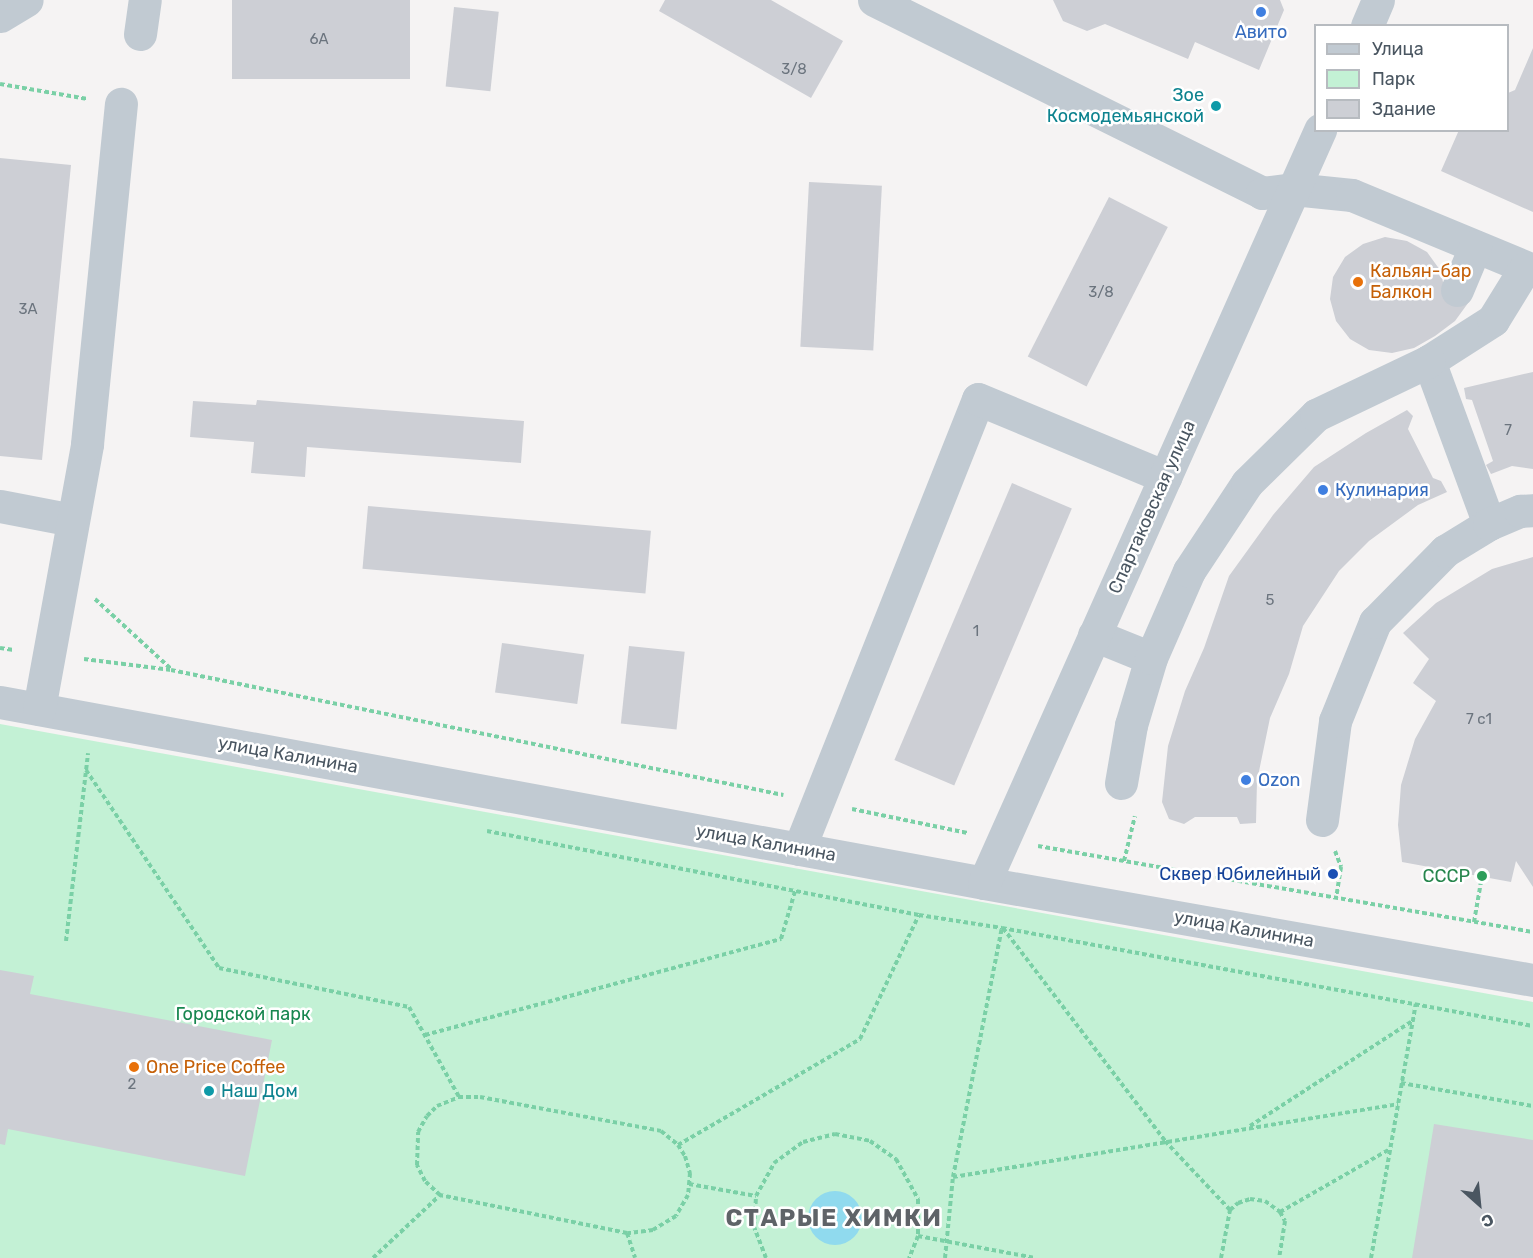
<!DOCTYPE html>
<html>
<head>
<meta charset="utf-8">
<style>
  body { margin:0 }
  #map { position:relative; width:1533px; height:1258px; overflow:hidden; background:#f5f3f3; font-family:Rubik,sans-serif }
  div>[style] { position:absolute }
  .green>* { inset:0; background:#c3f1d5 }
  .water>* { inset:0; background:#90daee }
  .round { border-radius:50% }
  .building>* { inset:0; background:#cdcfd5; transform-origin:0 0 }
  .path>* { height:4px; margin-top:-2px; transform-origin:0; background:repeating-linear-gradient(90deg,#7ad0a6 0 4.5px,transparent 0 7.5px) }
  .minor>* { height:33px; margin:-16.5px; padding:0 16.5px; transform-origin:16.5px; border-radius:16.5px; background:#c1cad2 }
  .dots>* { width:16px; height:16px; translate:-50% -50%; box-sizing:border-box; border:3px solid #fff; border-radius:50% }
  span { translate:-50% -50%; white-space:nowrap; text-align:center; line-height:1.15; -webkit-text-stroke:5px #fff; paint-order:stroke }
  .number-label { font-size:15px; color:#6b747e }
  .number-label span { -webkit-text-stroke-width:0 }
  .shop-label { font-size:18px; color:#366cbe }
  .left { translate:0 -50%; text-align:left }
  .culture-label { font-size:18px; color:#0d838f }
  .right { translate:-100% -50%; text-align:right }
  .food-label { font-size:18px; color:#c56008 }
  .street-label { font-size:18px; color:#4a5661 }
  .transit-label { font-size:18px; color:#164399 }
  .leisure-label { font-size:18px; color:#27864d }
  .park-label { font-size:18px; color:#17864f }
  .district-label { font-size:24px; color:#5f6368; font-weight:700; letter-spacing:1.5px }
  .legend { position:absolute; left:1314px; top:24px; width:195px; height:108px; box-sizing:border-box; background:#fff; border:2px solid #b7bbc0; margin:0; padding:8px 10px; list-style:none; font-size:18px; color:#4a5661 }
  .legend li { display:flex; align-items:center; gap:12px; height:30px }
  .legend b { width:30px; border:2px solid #b7bbc0 }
  .north { position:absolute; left:1449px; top:1174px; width:60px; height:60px; -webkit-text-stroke:4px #fff; paint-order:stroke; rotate:153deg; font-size:16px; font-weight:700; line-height:24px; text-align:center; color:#4a5661 }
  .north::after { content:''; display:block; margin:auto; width:21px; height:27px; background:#4a5661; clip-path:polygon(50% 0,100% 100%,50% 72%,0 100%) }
</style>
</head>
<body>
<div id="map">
  <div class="green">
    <div style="clip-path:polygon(0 724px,1533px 1002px,1533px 1258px,0 1258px)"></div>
  </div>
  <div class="water">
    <div class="round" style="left:808px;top:1191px;width:54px;height:54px"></div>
  </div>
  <div class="building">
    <div style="left:232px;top:0;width:178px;height:79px"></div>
    <div style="clip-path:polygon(665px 0,771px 0,843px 41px,811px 98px,659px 11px)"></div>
    <div style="clip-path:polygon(1053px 0,1280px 0,1284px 10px,1259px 70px,1195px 42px,1188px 59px,1105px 24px,1087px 31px,1063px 21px)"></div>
    <div style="left:454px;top:7px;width:45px;height:80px;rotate:6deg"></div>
    <div style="clip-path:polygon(1533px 48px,1533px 212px,1441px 171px,1459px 130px,1508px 130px,1508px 93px,1515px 90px)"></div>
    <div style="clip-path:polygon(0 158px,71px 165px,42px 460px,0 456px)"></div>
    <div style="left:809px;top:182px;width:73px;height:165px;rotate:3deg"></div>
    <div style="left:1109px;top:197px;width:66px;height:179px;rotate:27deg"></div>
    <div style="clip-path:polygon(1385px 237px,1407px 241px,1427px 252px,1440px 270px,1443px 282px,1471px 299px,1455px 321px,1435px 336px,1414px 348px,1392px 353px,1369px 350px,1350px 339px,1336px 321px,1330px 299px,1333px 277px,1345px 257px,1363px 244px)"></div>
    <div style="clip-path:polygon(1533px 372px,1533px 469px,1512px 466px,1491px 474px,1486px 465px,1493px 461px,1472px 400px,1466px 399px,1464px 388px)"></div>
    <div style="clip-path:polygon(257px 400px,524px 421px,521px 463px,307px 447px,305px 477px,251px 473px,254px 442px,190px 437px,193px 401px,256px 405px)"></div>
    <div style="clip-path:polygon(1407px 410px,1413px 416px,1408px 429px,1433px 478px,1441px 481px,1447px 492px,1418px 505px,1369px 541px,1339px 571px,1303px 626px,1289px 674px,1270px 718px,1257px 781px,1256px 823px,1240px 824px,1237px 817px,1195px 817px,1184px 824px,1169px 819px,1162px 802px,1168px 746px,1185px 691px,1204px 648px,1229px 576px,1273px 515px,1314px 467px,1366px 433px)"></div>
    <div style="left:1012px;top:483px;width:65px;height:301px;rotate:23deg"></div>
    <div style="left:368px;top:506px;width:284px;height:63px;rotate:5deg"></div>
    <div style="clip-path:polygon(1533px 557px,1533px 887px,1516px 861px,1511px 882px,1402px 862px,1398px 825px,1401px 785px,1415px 739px,1436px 701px,1413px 683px,1429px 659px,1403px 633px,1436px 603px,1492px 569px)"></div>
    <div style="left:502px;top:643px;width:83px;height:50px;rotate:8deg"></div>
    <div style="left:629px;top:646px;width:56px;height:78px;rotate:6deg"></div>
    <div style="clip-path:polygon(0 970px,34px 976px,30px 994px,272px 1040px,245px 1176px,8px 1129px,5px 1145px,0 1144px)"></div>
    <div style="clip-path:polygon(1434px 1124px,1533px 1140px,1533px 1258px,1412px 1258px)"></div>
  </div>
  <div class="path">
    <div style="left:0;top:84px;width:89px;rotate:9.7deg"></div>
    <div style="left:95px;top:599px;width:103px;rotate:42.6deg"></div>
    <div style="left:0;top:648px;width:14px;rotate:8deg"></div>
    <div style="left:84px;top:659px;width:88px;rotate:7.2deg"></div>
    <div style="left:171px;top:670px;width:625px;rotate:11.54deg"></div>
    <div style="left:86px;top:770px;width:239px;rotate:56.1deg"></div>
    <div style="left:219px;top:968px;width:194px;rotate:11.6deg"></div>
    <div style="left:409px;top:1007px;width:103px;rotate:60.9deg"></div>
    <div style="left:852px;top:809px;width:118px;rotate:11.7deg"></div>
    <div style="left:487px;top:831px;width:440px;rotate:11deg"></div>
    <div style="left:919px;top:915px;width:84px;rotate:8.9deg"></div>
    <div style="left:1002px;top:928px;width:540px;rotate:10.46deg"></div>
    <div style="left:1038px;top:846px;width:502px;rotate:9.86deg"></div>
    <div style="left:1335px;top:851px;width:17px;rotate:69deg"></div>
    <div style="left:1341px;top:867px;width:31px;rotate:99deg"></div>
    <div style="left:1124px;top:861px;width:46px;rotate:-76.3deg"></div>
    <div style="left:1474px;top:922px;width:47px;rotate:-80.1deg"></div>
    <div style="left:1003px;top:928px;width:268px;rotate:52.7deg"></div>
    <div style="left:1165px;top:1141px;width:95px;rotate:46.7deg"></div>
    <div style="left:66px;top:941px;width:189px;rotate:-83.3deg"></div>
    <div style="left:425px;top:1035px;width:369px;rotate:-15.1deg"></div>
    <div style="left:781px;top:939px;width:50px;rotate:-73.7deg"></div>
    <div style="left:1401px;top:1083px;width:134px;rotate:9.9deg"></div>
    <div style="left:459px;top:1097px;width:21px"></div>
    <div style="left:480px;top:1097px;width:184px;rotate:10.6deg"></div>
    <div style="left:661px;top:1131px;width:22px;rotate:39deg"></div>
    <div style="left:678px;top:1145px;width:13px;rotate:58deg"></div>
    <div style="left:685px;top:1156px;width:18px;rotate:74deg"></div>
    <div style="left:690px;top:1173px;width:22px;rotate:95deg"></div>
    <div style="left:688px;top:1195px;width:24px;rotate:120deg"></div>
    <div style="left:676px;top:1216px;width:27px;rotate:149deg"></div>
    <div style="left:653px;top:1230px;width:26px;rotate:173deg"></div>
    <div style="left:627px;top:1233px;width:191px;rotate:-168.5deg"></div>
    <div style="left:440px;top:1195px;width:21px;rotate:-137deg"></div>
    <div style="left:425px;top:1181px;width:18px;rotate:-117deg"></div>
    <div style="left:417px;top:1165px;width:33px;rotate:-88deg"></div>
    <div style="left:418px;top:1132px;width:18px;rotate:-61deg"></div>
    <div style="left:427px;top:1116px;width:14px;rotate:-45deg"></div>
    <div style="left:437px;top:1106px;width:24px;rotate:-22deg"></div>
    <div style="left:1250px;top:1126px;width:193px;rotate:-32.9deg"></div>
    <div style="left:678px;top:1145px;width:211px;rotate:-30.2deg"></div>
    <div style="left:860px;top:1039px;width:137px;rotate:-64.6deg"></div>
    <div style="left:953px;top:1177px;width:451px;rotate:-9.3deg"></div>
    <div style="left:689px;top:1184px;width:68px;rotate:10.2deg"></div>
    <div style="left:1280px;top:1212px;width:127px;rotate:-29.8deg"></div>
    <div style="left:627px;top:1233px;width:26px;rotate:72deg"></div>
    <div style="left:918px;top:1236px;width:119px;rotate:10.6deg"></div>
    <div style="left:373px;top:1258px;width:92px;rotate:-43.2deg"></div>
    <div style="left:766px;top:1258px;width:34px;rotate:-111deg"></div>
    <div style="left:754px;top:1226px;width:30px;rotate:-86deg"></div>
    <div style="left:756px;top:1196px;width:38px;rotate:-61deg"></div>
    <div style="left:774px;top:1163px;width:36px;rotate:-36deg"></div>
    <div style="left:803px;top:1142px;width:33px;rotate:-14deg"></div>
    <div style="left:835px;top:1134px;width:36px;rotate:11deg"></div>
    <div style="left:870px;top:1141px;width:32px;rotate:35deg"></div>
    <div style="left:896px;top:1159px;width:46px;rotate:61.2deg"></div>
    <div style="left:918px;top:1199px;width:37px;rotate:90deg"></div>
    <div style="left:918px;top:1236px;width:24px;rotate:112deg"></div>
    <div style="left:945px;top:1258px;width:81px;rotate:-84.4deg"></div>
    <div style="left:953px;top:1177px;width:254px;rotate:-78.9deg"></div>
    <div style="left:1221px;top:1258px;width:49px;rotate:-79.4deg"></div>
    <div style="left:1230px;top:1210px;width:11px;rotate:-41deg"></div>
    <div style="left:1238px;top:1203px;width:13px;rotate:-18deg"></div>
    <div style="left:1250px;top:1199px;width:15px;rotate:8deg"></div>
    <div style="left:1265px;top:1201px;width:19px;rotate:36deg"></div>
    <div style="left:1280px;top:1212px;width:10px;rotate:61deg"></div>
    <div style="left:1285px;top:1221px;width:37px;rotate:99deg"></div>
    <div style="left:1371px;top:1258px;width:258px;rotate:-80deg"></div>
  </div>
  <div class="minor">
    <div style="left:874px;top:0;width:433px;rotate:26.4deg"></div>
    <div style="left:1262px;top:193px;width:31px;rotate:-7deg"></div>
    <div style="left:1293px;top:189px;width:59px;rotate:5.8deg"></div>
    <div style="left:1352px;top:195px;width:196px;rotate:22.5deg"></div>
    <div style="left:0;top:16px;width:31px;rotate:-31deg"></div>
    <div style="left:1367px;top:26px;width:28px;rotate:-67deg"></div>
    <div style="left:140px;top:34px;width:34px;rotate:-82deg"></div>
    <div style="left:1457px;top:290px;width:47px;rotate:-67.3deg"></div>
    <div style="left:0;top:506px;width:74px;rotate:10.9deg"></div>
    <div style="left:1489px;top:524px;width:174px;rotate:-110.2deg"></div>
    <div style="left:1429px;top:361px;width:76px;rotate:-32.6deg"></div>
    <div style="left:1493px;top:320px;width:61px;rotate:-58.4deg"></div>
    <div style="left:1094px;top:635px;width:61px;rotate:22deg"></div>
    <div style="left:0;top:702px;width:1001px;rotate:10.42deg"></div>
    <div style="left:984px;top:883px;width:558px;rotate:10.02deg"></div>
    <div style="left:39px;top:709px;width:269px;rotate:-79.7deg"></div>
    <div style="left:87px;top:444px;width:342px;rotate:-84.3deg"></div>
    <div style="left:1121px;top:783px;width:59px;rotate:-80.2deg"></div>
    <div style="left:1131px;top:725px;width:70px;rotate:-73.4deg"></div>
    <div style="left:1151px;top:658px;width:95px;rotate:-66.4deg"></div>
    <div style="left:1189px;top:571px;width:105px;rotate:-56.6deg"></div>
    <div style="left:1247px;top:483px;width:97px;rotate:-44.6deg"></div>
    <div style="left:1316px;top:415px;width:125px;rotate:-25.5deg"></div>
    <div style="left:1322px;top:820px;width:100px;rotate:-82.5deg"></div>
    <div style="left:1335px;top:721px;width:107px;rotate:-68deg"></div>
    <div style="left:1375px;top:622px;width:100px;rotate:-45.4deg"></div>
    <div style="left:1445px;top:551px;width:52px;rotate:-31.5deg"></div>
    <div style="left:1489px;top:524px;width:34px;rotate:-23deg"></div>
    <div style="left:1520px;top:511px;width:13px;rotate:-4deg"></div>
    <div style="left:799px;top:849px;width:484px;rotate:-68.3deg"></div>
    <div style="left:978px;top:399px;width:203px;rotate:22.6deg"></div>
    <div style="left:984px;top:883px;width:825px;rotate:-65.95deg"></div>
  </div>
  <div class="dots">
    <div style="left:1261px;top:12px;background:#3f7fe0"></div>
    <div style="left:1216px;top:106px;background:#0f9aa8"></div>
    <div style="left:1358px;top:282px;background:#e8710a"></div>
    <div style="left:1323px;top:490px;background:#3f7fe0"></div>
    <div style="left:1246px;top:780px;background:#3f7fe0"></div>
    <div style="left:1333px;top:874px;background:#1a4fb4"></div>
    <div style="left:1482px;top:876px;background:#2e9e5b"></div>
    <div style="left:134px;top:1067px;background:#e8710a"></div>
    <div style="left:209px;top:1091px;background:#0f9aa8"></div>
  </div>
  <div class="number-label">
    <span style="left:319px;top:40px">6А</span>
    <span style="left:794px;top:70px">3/8</span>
    <span style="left:1101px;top:293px">3/8</span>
    <span style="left:28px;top:310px">3А</span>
    <span style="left:1508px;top:431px">7</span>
    <span style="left:1270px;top:601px">5</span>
    <span style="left:976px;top:632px">1</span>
    <span style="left:1479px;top:720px">7 с1</span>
    <span style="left:132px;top:1085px">2</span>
  </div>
  <div class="shop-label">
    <span style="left:1261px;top:32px">Авито</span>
    <span class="left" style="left:1335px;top:490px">Кулинария</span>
    <span class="left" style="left:1258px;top:780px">Ozon</span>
  </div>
  <div class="culture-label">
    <span class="right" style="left:1204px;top:106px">Зое<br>Космодемьянской</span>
    <span class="left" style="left:221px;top:1091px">Наш Дом</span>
  </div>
  <div class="food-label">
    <span class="left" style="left:1370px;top:282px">Кальян-бар<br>Балкон</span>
    <span class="left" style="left:146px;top:1067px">One Price Coffee</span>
  </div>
  <div class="street-label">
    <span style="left:1152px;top:507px;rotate:-66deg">Спартаковская улица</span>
    <span style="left:288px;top:755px;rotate:10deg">улица Калинина</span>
    <span style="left:766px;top:843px;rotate:10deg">улица Калинина</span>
    <span style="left:1244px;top:929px;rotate:10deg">улица Калинина</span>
  </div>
  <div class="transit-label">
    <span class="right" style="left:1321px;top:874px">Сквер Юбилейный</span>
  </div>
  <div class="leisure-label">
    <span class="right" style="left:1470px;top:876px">СССР</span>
  </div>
  <div class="park-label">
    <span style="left:243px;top:1014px">Городской парк</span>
  </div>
  <div class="district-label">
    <span style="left:834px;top:1219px">СТАРЫЕ ХИМКИ</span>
  </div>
  <ul class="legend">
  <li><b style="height:8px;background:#c1cad2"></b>Улица</li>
  <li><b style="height:16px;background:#c3f1d5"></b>Парк</li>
  <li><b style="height:16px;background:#cdcfd5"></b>Здание</li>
  </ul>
  <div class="north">С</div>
</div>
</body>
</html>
